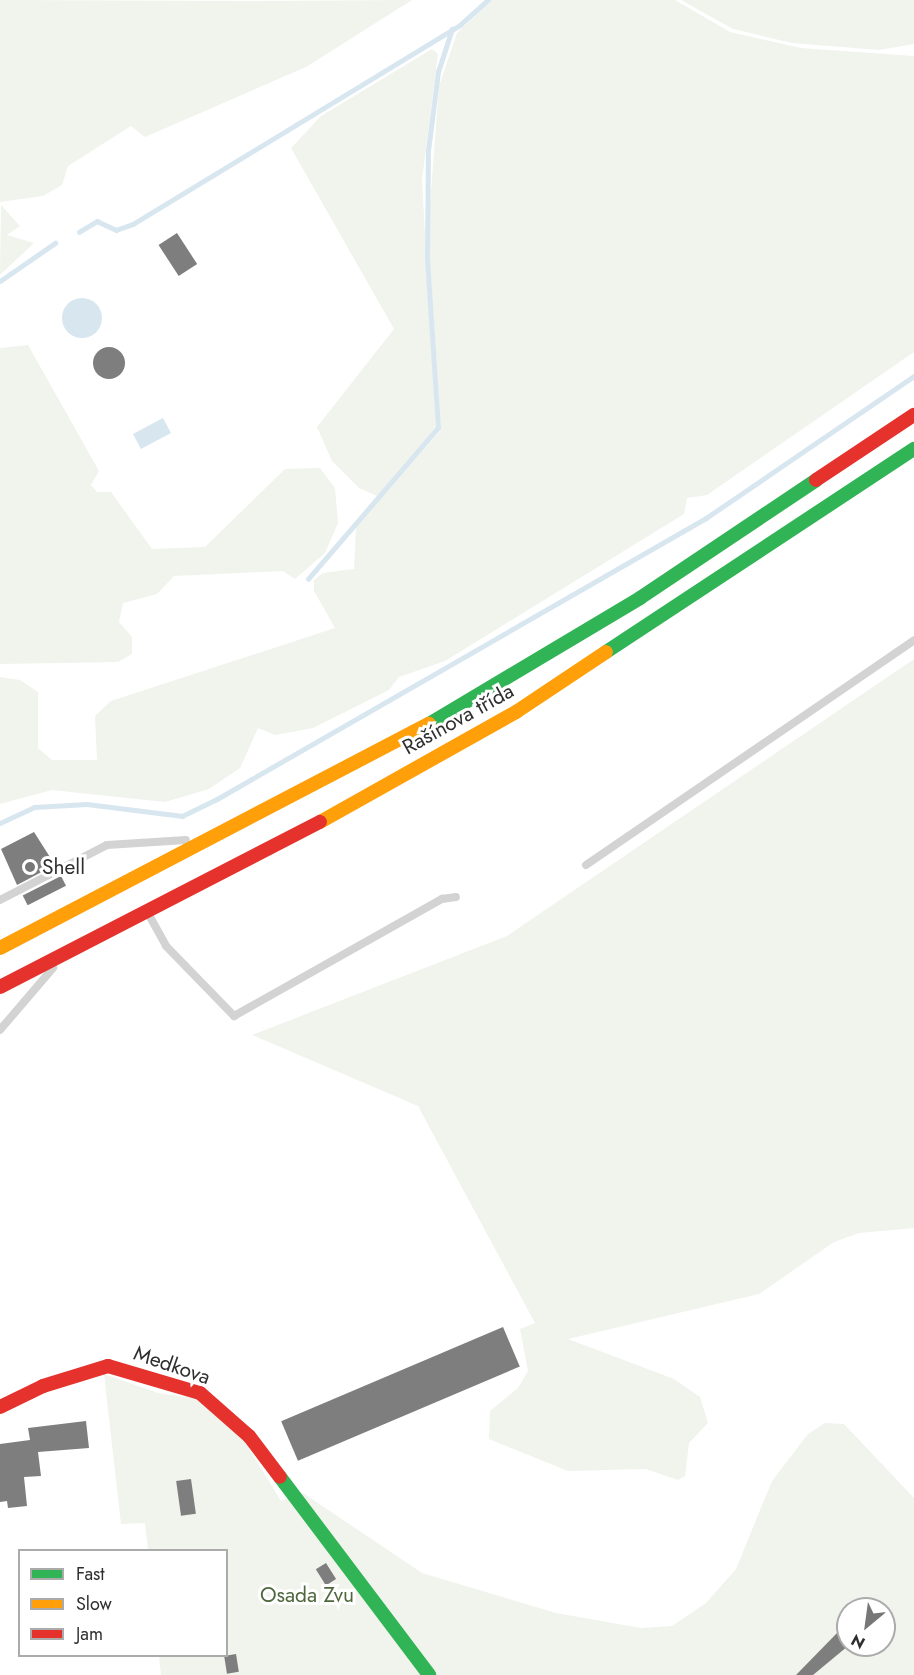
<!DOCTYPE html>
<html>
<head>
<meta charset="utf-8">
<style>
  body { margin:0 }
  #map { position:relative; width:914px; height:1675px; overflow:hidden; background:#fff; font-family:Jost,sans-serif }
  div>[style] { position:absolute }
  .green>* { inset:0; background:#f0f4ec }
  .water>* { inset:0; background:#d8e6f0; transform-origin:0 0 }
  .round { border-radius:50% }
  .stream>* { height:4.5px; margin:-2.25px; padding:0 2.25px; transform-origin:2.25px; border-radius:2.25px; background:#d8e6f0 }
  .building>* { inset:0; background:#7e7e7e; transform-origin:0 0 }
  .lane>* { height:8px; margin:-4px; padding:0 4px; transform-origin:4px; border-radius:4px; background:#d3d3d3 }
  .fast>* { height:14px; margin:-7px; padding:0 7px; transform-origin:7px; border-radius:7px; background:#30b455 }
  .slow>* { height:14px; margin:-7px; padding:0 7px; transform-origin:7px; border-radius:7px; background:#ff9f0a }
  .jam>* { height:14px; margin:-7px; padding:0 7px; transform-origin:7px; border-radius:7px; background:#e5322d }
  .dots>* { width:16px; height:16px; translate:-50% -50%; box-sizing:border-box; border:3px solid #fff; border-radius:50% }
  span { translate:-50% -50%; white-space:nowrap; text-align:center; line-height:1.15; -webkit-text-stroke:6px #fff; paint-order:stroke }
  .street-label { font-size:21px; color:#2e2e2e }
  .poi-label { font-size:21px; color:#2e2e2e }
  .left { translate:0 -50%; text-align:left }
  .park-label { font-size:21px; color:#4e673d }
  .legend { position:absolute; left:18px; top:1549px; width:210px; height:108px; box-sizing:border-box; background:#fff; border:2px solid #ababab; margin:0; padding:8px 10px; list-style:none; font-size:18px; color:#2e2e2e }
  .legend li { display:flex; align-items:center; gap:12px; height:30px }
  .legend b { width:30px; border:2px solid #ababab }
  .north { position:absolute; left:836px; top:1597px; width:60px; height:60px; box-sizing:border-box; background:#fff; border:2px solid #ababab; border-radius:50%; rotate:209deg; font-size:16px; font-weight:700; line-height:24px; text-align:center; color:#2e2e2e }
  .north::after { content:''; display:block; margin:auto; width:21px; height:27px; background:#777; clip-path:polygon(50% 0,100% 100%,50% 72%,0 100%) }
</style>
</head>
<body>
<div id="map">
  <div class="green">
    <div style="clip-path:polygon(0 0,248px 1px,412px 0,306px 67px,145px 137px,131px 126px,68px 166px,62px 185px,43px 196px,0 202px)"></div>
    <div style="clip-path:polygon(492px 0,675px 0,730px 32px,801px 48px,914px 56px,914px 352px,707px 495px,687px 498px,684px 514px,445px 661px,399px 677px,389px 690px,313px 728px,275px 735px,258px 728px,240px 768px,209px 789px,165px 802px,52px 790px,0 804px,0 677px,20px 680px,38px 692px,38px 748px,52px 760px,97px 760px,95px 716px,111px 701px,335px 628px,314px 591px,314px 580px,323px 573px,354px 569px,356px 527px,441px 430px,428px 231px,439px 86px,457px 33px)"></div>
    <div style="clip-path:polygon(681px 0,914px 0,914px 44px,879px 50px,792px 43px,733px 29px)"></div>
    <div style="clip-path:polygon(432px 49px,438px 54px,422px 180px,436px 430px,377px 496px,359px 488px,332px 461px,317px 427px,394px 329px,291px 148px,321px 116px)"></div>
    <div style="clip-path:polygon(1px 205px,20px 226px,7px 235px,34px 243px,0 275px)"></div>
    <div style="clip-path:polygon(28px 345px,99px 471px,91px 485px,97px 492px,111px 492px,152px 549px,205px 547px,285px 469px,320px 468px,335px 488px,338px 523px,325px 553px,295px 579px,283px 571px,174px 576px,157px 594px,123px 603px,119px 622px,132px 637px,132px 654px,118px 662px,0 664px,0 348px)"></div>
    <div style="clip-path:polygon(914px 659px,914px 1228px,859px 1233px,834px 1242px,759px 1294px,568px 1339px,674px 1379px,700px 1397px,708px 1423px,689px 1443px,685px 1476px,678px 1480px,646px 1469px,568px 1471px,489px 1439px,490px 1411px,518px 1388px,528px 1371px,520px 1329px,535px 1323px,418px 1106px,252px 1035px,507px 936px)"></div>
    <div style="clip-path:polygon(evenodd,104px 1374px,158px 1393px,200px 1399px,236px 1427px,281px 1501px,303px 1493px,422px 1573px,556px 1613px,641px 1628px,672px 1626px,706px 1603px,736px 1569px,772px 1481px,808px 1434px,825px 1423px,844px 1424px,914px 1498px,914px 1675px,161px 1675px,159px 1656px,226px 1656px,226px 1550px,148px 1550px,145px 1523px,121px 1524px,104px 1374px,848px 1609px,884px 1609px,884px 1645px,848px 1645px,848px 1609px)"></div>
  </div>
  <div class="water">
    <div class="round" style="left:62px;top:298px;width:40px;height:40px"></div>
    <div style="left:163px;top:418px;width:17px;height:34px;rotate:62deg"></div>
  </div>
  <div class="stream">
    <div style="left:79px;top:232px;width:21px;rotate:-31deg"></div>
    <div style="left:97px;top:221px;width:21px;rotate:25deg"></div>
    <div style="left:116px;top:230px;width:18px;rotate:-19deg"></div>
    <div style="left:133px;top:224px;width:383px;rotate:-31.3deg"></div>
    <div style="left:460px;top:25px;width:38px;rotate:-42deg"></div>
    <div style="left:0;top:281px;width:67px;rotate:-34.6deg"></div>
    <div style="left:308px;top:579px;width:199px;rotate:-49.3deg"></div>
    <div style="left:438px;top:428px;width:170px;rotate:-93.7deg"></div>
    <div style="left:427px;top:258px;width:107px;rotate:-89.5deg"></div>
    <div style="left:428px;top:151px;width:80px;rotate:-82.8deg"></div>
    <div style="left:438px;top:72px;width:45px;rotate:-72deg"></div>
    <div style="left:0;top:823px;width:38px;rotate:-25deg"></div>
    <div style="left:34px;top:807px;width:53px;rotate:-3.2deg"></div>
    <div style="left:87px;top:804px;width:96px;rotate:7.2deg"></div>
    <div style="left:182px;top:816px;width:39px;rotate:-26deg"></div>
    <div style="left:217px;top:799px;width:564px;rotate:-29.88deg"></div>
    <div style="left:706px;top:518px;width:252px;rotate:-34.3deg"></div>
  </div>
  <div class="building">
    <div style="left:177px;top:233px;width:37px;height:22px;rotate:57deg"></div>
    <div class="round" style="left:93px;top:347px;width:32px;height:32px"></div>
    <div style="clip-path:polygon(34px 832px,55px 865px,17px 885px,1px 849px)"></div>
    <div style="left:61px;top:876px;width:11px;height:43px;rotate:63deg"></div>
    <div style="left:503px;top:1327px;width:43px;height:241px;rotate:67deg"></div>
    <div style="clip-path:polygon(86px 1421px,89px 1448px,38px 1452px,41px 1476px,24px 1477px,27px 1506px,8px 1508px,7px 1501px,0 1502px,0 1444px,30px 1440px,28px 1428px)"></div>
    <div style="left:191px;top:1479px;width:35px;height:15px;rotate:82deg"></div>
    <div style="left:326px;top:1563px;width:19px;height:12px;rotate:58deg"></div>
    <div style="clip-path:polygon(839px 1631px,848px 1646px,813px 1675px,796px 1675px)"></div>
    <div style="left:236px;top:1654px;width:18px;height:12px;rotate:81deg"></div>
  </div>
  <div class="lane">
    <div style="left:586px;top:865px;width:398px;rotate:-34.4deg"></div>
    <div style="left:0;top:900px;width:120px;rotate:-27.2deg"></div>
    <div style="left:107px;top:845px;width:79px;rotate:-3.6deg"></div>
    <div style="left:149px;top:915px;width:35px;rotate:61deg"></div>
    <div style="left:166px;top:946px;width:98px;rotate:45.8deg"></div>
    <div style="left:234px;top:1016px;width:239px;rotate:-29.4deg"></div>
    <div style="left:442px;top:899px;width:14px;rotate:-8deg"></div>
    <div style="left:0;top:1030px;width:82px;rotate:-49.5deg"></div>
  </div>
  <div class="fast">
    <div style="left:606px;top:652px;width:369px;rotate:-33.4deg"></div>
    <div style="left:429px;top:724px;width:246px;rotate:-30.8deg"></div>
    <div style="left:640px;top:598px;width:212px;rotate:-33.8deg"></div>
    <div style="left:280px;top:1477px;width:248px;rotate:53deg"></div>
  </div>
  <div class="slow">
    <div style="left:320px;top:822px;width:225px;rotate:-29.3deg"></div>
    <div style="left:516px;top:712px;width:108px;rotate:-33.7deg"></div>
    <div style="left:0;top:948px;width:484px;rotate:-27.6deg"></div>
  </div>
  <div class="jam">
    <div style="left:816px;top:480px;width:118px;rotate:-33.6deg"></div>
    <div style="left:0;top:987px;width:360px;rotate:-27.3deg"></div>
    <div style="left:0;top:1407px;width:48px;rotate:-26deg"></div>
    <div style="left:43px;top:1386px;width:68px;rotate:-17.1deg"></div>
    <div style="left:108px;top:1366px;width:96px;rotate:16.4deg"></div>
    <div style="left:200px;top:1393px;width:65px;rotate:41.3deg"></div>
    <div style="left:249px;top:1436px;width:51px;rotate:52.9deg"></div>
  </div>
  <div class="dots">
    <div style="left:30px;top:867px;background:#777"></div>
  </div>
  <div class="street-label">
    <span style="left:458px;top:719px;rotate:-29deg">Rašínova třída</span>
    <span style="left:172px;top:1365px;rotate:19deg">Medkova</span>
  </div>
  <div class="poi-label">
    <span class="left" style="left:42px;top:867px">Shell</span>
  </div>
  <div class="park-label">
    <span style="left:307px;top:1595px">Osada Zvu</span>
  </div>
  <ul class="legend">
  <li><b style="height:8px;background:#30b455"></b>Fast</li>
  <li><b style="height:8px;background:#ff9f0a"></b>Slow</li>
  <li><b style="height:8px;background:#e5322d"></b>Jam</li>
  </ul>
  <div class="north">N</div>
</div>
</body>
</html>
